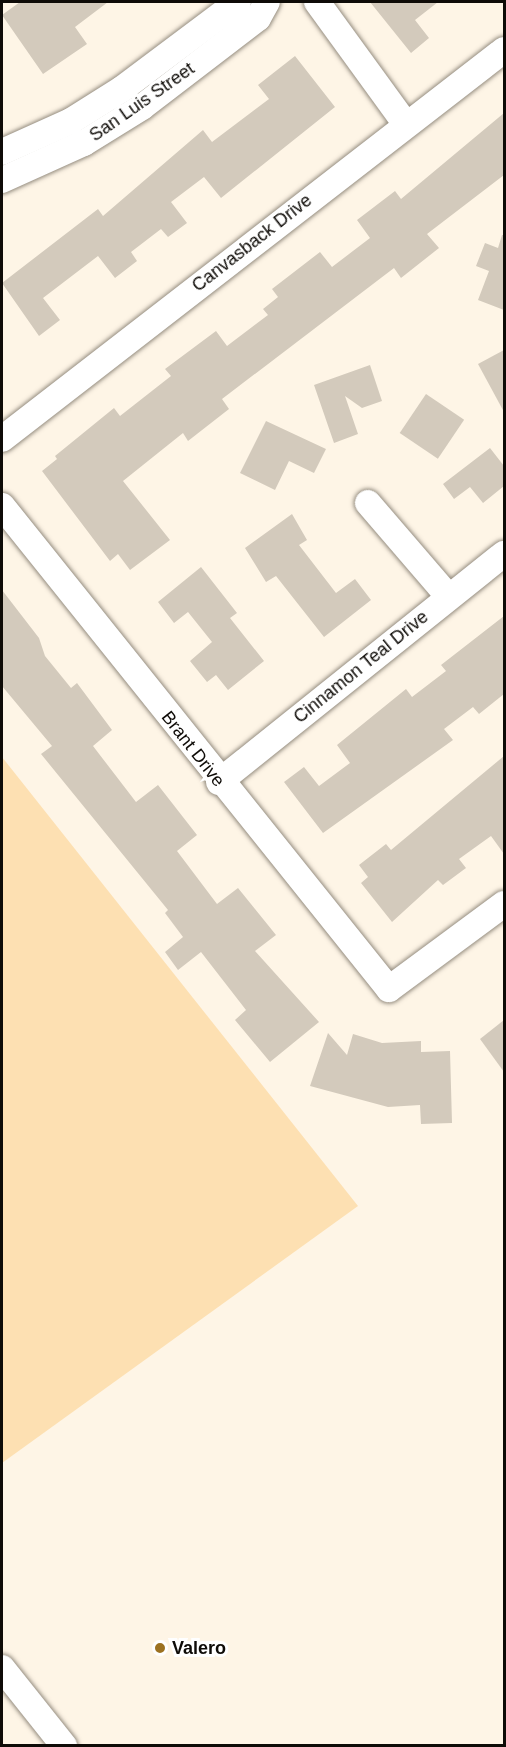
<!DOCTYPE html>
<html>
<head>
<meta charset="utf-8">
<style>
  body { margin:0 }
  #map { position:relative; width:506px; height:1747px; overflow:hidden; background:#fef5e6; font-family:Helvetica,sans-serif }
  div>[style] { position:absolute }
  .green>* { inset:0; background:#fde0b2 }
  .building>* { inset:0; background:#d3cabc; transform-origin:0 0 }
  .roads { filter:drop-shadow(0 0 2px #958d80) drop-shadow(0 0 2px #958d80) }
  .street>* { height:26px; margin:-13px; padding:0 13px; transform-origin:13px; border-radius:13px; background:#fff }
  .dots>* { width:16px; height:16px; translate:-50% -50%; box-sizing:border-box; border:3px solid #fff; border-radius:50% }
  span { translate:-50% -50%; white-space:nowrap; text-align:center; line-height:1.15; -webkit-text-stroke:6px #fff; paint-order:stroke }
  .street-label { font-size:18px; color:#0e0b07 }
  .poi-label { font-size:18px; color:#0e0b07; font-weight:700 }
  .left { translate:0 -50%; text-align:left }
  .frame { position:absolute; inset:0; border:3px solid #0e0b07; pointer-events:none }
</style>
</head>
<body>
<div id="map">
  <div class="green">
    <div style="clip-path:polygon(2px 757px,358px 1206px,2px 1463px)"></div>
  </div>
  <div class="building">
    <div style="clip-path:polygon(20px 2px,108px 2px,75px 27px,87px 44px,43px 74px,2px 15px)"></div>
    <div style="clip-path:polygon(370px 2px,438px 2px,415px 20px,429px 38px,411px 53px)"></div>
    <div style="clip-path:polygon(295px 56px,335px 107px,221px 198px,204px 177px,171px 202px,187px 223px,168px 237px,161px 229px,131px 252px,137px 261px,115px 278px,98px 256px,43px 298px,60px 320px,39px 336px,2px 283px,98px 209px,103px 216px,203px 130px,212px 142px,269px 99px,258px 85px)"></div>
    <div style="clip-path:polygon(504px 113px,504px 175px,427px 234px,439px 248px,401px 278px,394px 268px,222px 399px,229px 409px,188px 441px,183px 433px,123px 481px,170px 540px,130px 570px,118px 554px,110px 561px,42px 471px,57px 459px,55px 456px,114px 408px,120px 416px,171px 376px,165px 369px,216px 331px,227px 346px,268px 315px,263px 309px,278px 297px,272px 289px,320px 252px,332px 267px,370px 238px,357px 220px,395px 191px,401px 199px)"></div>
    <div style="clip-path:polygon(502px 235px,504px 235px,504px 310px,478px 300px,489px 271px,476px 266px,485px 243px,498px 248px)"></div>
    <div style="clip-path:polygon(504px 350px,504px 412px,478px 364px)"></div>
    <div style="clip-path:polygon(370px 365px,382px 401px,362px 408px,345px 396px,358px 434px,334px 443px,314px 385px)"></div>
    <div style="left:426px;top:394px;width:46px;height:47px;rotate:34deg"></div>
    <div style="clip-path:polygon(266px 421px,326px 449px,314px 473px,289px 461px,275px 490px,240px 473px)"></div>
    <div style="clip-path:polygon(490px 448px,504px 466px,504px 486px,483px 503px,470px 487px,454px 499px,443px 484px)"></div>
    <div style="clip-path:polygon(292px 514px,307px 540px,299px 545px,336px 593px,355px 579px,371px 600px,324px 637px,276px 576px,266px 582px,245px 548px)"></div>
    <div style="clip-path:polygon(201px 567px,237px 613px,230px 618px,264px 661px,228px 690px,216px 675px,207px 682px,190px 661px,212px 642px,188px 612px,174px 623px,158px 602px)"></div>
    <div style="clip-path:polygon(2px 590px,39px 638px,45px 656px,71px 688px,77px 683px,112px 730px,93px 746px,136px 802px,158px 785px,197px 835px,177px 851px,217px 904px,238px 888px,276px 935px,255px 951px,319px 1022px,270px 1062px,235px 1020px,246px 1010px,201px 952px,178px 970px,165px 952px,183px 937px,165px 913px,168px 910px,41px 754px,52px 746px,2px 686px)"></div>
    <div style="clip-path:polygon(504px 616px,504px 694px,479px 714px,473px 707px,444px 729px,453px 740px,323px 833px,284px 782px,304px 767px,319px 786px,350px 763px,337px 745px,406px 689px,412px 697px,446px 671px,441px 665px)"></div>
    <div style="clip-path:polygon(504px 756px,504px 854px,491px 836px,459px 859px,466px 868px,443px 885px,438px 880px,392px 922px,361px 883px,368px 877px,359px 865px,386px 844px,391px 850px)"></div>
    <div style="clip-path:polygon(504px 1020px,504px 1072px,480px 1039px)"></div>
    <div style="clip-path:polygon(328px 1033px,347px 1055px,353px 1034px,382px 1043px,421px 1041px,421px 1052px,450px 1051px,452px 1123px,421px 1124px,420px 1105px,388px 1107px,310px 1086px)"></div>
  </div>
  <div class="roads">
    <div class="street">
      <div style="left:317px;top:2px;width:150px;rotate:54deg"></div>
      <div style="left:2px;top:152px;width:76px;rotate:-24.2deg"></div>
      <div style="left:71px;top:121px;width:60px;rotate:-32.1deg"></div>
      <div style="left:122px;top:89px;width:145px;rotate:-36.9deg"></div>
      <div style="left:2px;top:180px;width:90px;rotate:-24.3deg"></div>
      <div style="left:84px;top:143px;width:68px;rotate:-31.8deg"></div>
      <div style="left:142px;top:107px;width:146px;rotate:-37.5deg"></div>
      <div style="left:258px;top:18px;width:18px;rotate:-61deg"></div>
      <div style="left:2px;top:439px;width:635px;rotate:-37.77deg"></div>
      <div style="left:368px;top:503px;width:123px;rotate:49.3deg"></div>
      <div style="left:2px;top:506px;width:619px;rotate:51.3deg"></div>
      <div style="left:389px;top:989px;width:143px;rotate:-36.5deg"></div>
      <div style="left:219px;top:782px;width:365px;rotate:-38.7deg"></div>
      <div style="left:2px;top:1668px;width:100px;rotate:51.5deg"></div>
    </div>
  </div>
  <div class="dots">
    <div style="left:160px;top:1648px;background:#9c7120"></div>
  </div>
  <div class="street-label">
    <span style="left:142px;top:102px;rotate:-35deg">San Luis Street</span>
    <span style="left:252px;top:243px;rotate:-38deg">Canvasback Drive</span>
    <span style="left:361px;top:667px;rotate:-39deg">Cinnamon Teal Drive</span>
    <span style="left:193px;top:749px;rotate:52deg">Brant Drive</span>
  </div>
  <div class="poi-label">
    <span class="left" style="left:172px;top:1648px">Valero</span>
  </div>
  <div class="frame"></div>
</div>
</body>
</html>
